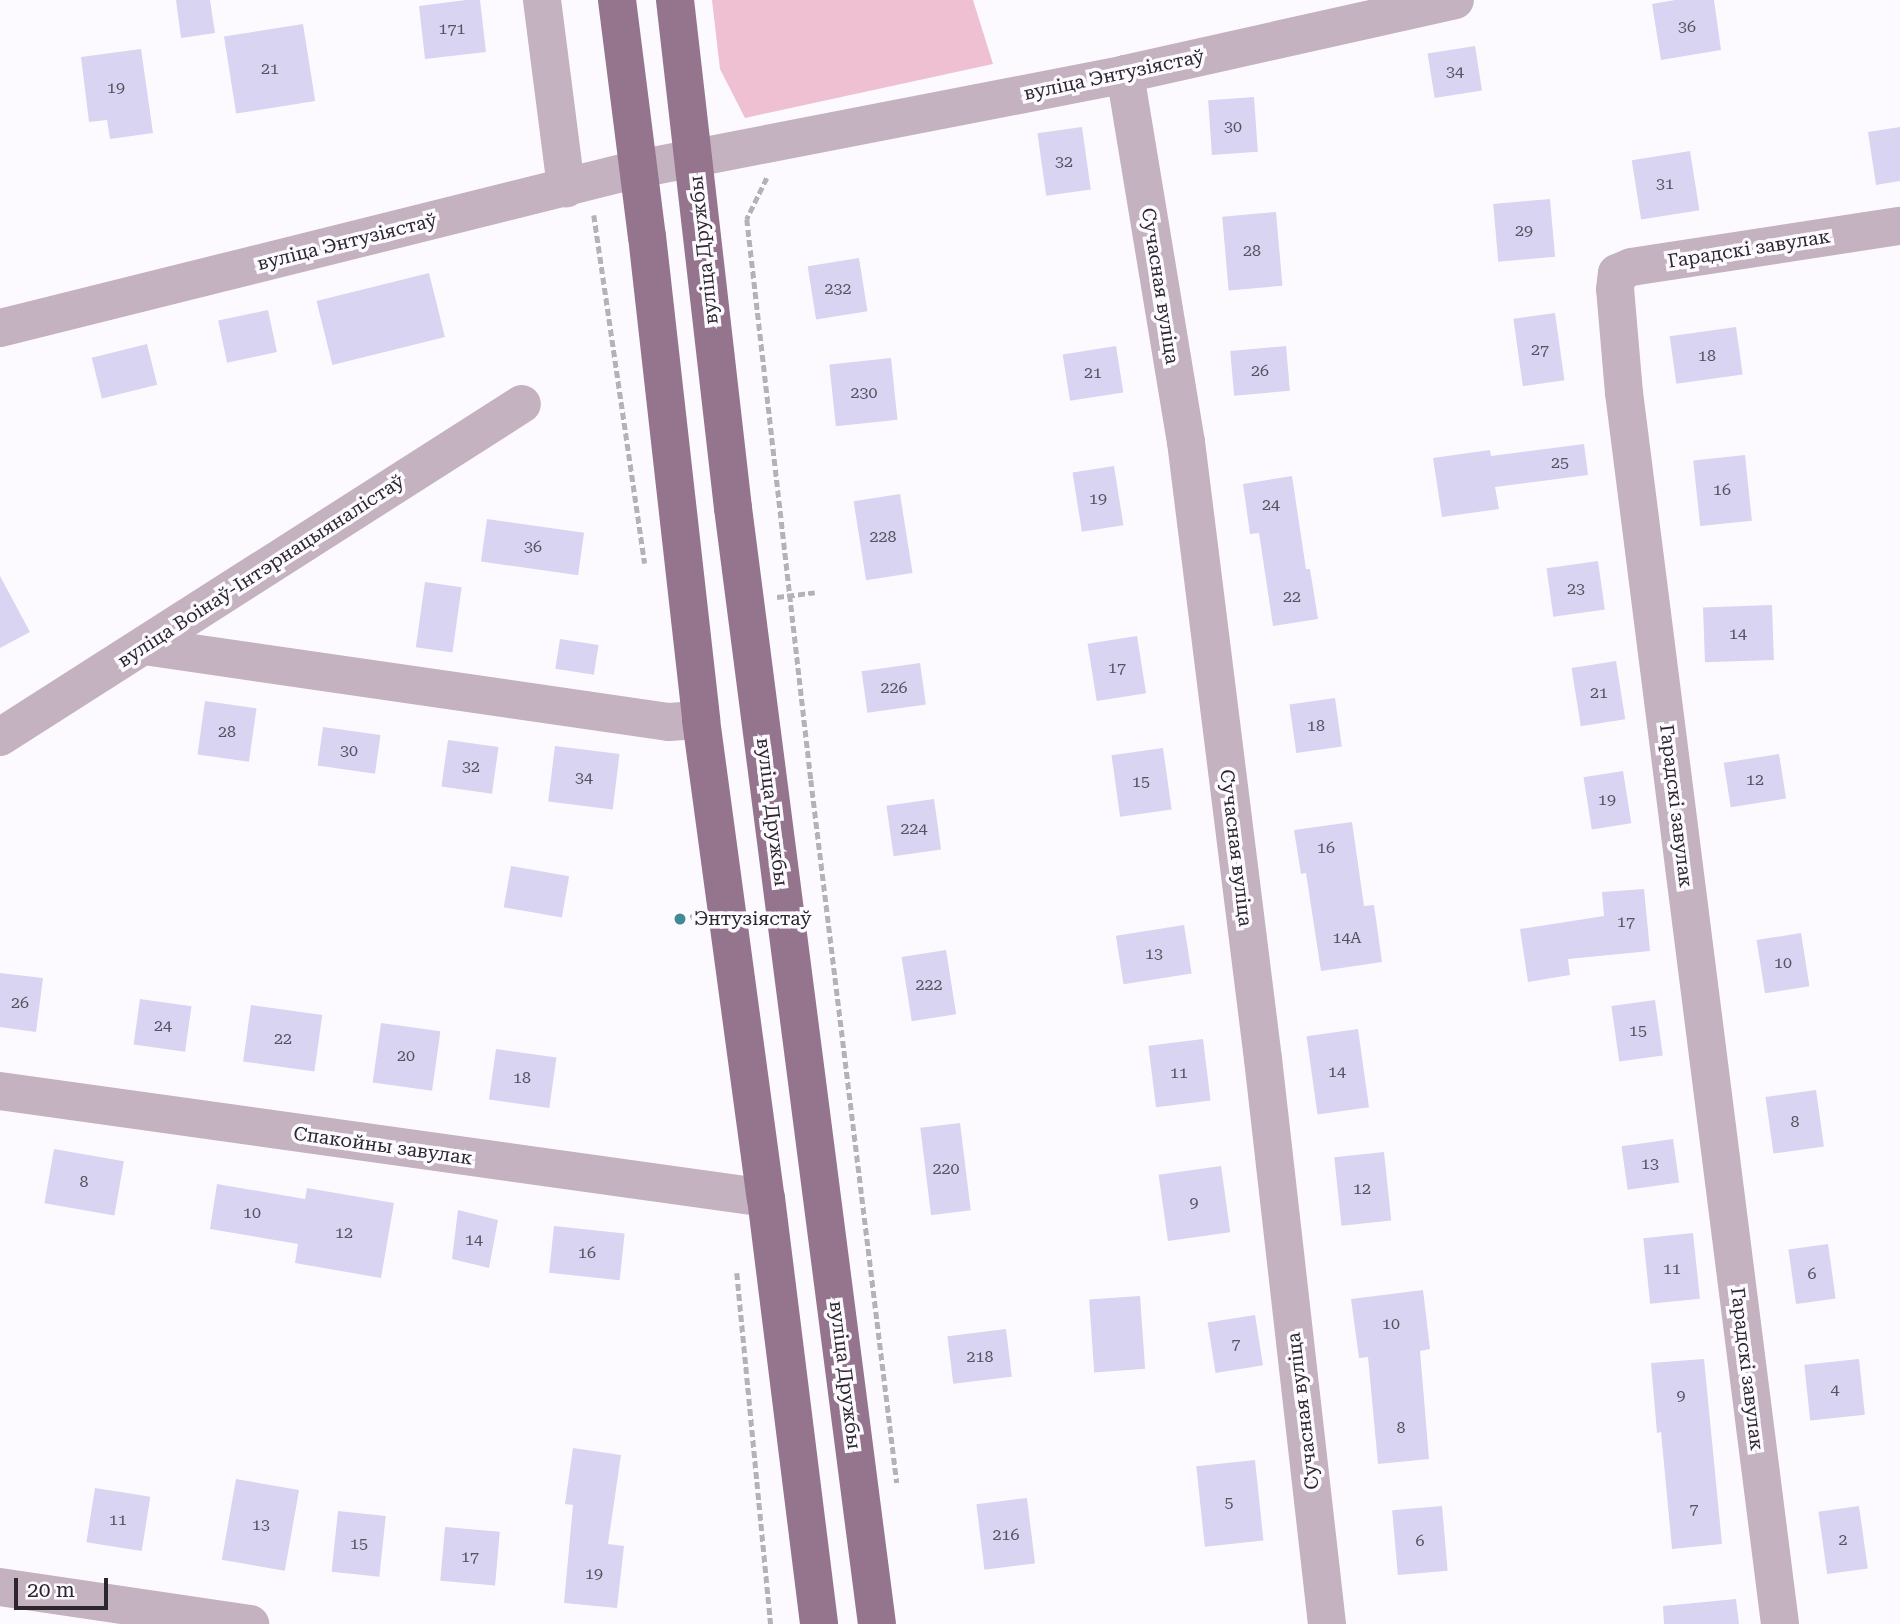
<!DOCTYPE html>
<html>
<head>
<meta charset="utf-8">
<style>
  body { margin:0 }
  #map { position:relative; width:1900px; height:1624px; overflow:hidden; background:#fdfaff; font-family:"Roboto Serif",serif }
  div>[style] { position:absolute }
  .green>* { inset:0; background:#eec0d1 }
  .building>* { inset:0; background:#d9d4f1; transform-origin:0 0 }
  .path>* { height:4.5px; margin-top:-2.25px; transform-origin:0; background:repeating-linear-gradient(90deg,#b5b1b7 0 7px,transparent 0 10.5px) }
  .minor>* { height:38px; margin:-19px; padding:0 19px; transform-origin:19px; border-radius:19px; background:#c4b2c0 }
  .major>* { height:38px; margin:-19px; padding:0 19px; transform-origin:19px; border-radius:19px; background:#95758e }
  .dots>* { width:19px; height:19px; translate:-50% -50%; box-sizing:border-box; border:4px solid #fdfaff; border-radius:50% }
  span { translate:-50% -50%; white-space:nowrap; text-align:center; line-height:1.15; -webkit-text-stroke:7px #fdfaff; paint-order:stroke }
  .number-label { font-size:16px; color:#575260 }
  .number-label span { -webkit-text-stroke-width:0 }
  .street-label { font-size:19px; color:#2c262f }
  .poi-label { font-size:19px; color:#2c262f }
  .left { translate:0 -50%; text-align:left }
  .scale { position:absolute; left:14px; top:1578px; width:94px; height:32px; box-sizing:border-box; border:4px solid #2c262f; border-top:0; padding-left:9px; font-size:21px; line-height:24px; white-space:nowrap; color:#2c262f; -webkit-text-stroke:5px #fdfaff; paint-order:stroke }
</style>
</head>
<body>
<div id="map">
  <div class="green">
    <div style="clip-path:polygon(712px 0,973px 0,993px 64px,745px 118px,720px 69px)"></div>
  </div>
  <div class="building">
    <div style="clip-path:polygon(176px 0,210px 0,215px 33px,181px 38px)"></div>
    <div style="clip-path:polygon(466px 0,480px 0,486px 52px,425px 59px,419px 6px)"></div>
    <div style="clip-path:polygon(1675px 0,1714px 0,1721px 50px,1661px 60px,1652px 4px)"></div>
    <div style="left:303px;top:24px;width:78px;height:80px;rotate:81deg"></div>
    <div style="left:1475px;top:46px;width:45px;height:48px;rotate:81deg"></div>
    <div style="clip-path:polygon(141px 49px,153px 133px,110px 139px,107px 120px,89px 122px,81px 57px)"></div>
    <div style="left:1254px;top:97px;width:55px;height:46px;rotate:86deg"></div>
    <div style="left:1082px;top:127px;width:63px;height:45px;rotate:82deg"></div>
    <div style="clip-path:polygon(1900px 127px,1900px 181px,1876px 185px,1868px 132px)"></div>
    <div style="left:1690px;top:151px;width:60px;height:59px;rotate:81deg"></div>
    <div style="left:1550px;top:199px;width:58px;height:57px;rotate:85deg"></div>
    <div style="left:1276px;top:212px;width:74px;height:54px;rotate:85deg"></div>
    <div style="left:859px;top:258px;width:54px;height:52px;rotate:81deg"></div>
    <div style="left:429px;top:273px;width:66px;height:116px;rotate:76deg"></div>
    <div style="left:268px;top:310px;width:43px;height:51px;rotate:78deg"></div>
    <div style="left:1555px;top:313px;width:68px;height:42px;rotate:82deg"></div>
    <div style="left:1736px;top:327px;width:48px;height:67px;rotate:82deg"></div>
    <div style="left:147px;top:344px;width:42px;height:57px;rotate:76deg"></div>
    <div style="left:1116px;top:346px;width:47px;height:54px;rotate:81deg"></div>
    <div style="left:1286px;top:346px;width:45px;height:56px;rotate:85deg"></div>
    <div style="left:891px;top:358px;width:62px;height:62px;rotate:84deg"></div>
    <div style="clip-path:polygon(1584px 444px,1588px 475px,1495px 487px,1499px 509px,1442px 517px,1433px 458px,1490px 450px,1491px 456px)"></div>
    <div style="left:1745px;top:455px;width:66px;height:52px;rotate:84deg"></div>
    <div style="left:1114px;top:466px;width:60px;height:42px;rotate:81deg"></div>
    <div style="clip-path:polygon(1292px 476px,1306px 569px,1310px 569px,1318px 619px,1273px 626px,1259px 533px,1250px 534px,1243px 484px)"></div>
    <div style="left:900px;top:494px;width:80px;height:47px;rotate:81deg"></div>
    <div style="left:487px;top:519px;width:98px;height:43px;rotate:8deg"></div>
    <div style="left:1598px;top:561px;width:49px;height:52px;rotate:82deg"></div>
    <div style="clip-path:polygon(0 576px,30px 632px,0 648px)"></div>
    <div style="left:425px;top:582px;width:37px;height:66px;rotate:8deg"></div>
    <div style="left:1772px;top:605px;width:55px;height:69px;rotate:88deg"></div>
    <div style="left:1137px;top:636px;width:58px;height:50px;rotate:81deg"></div>
    <div style="left:560px;top:639px;width:39px;height:30px;rotate:9deg"></div>
    <div style="left:1616px;top:661px;width:59px;height:45px;rotate:81deg"></div>
    <div style="left:920px;top:663px;width:42px;height:59px;rotate:82deg"></div>
    <div style="left:1335px;top:698px;width:49px;height:46px;rotate:82deg"></div>
    <div style="left:205px;top:701px;width:52px;height:54px;rotate:8deg"></div>
    <div style="left:323px;top:727px;width:58px;height:39px;rotate:8deg"></div>
    <div style="left:448px;top:740px;width:51px;height:47px;rotate:8deg"></div>
    <div style="left:555px;top:746px;width:65px;height:56px;rotate:7deg"></div>
    <div style="left:1163px;top:748px;width:62px;height:52px;rotate:82deg"></div>
    <div style="left:1779px;top:754px;width:45px;height:56px;rotate:81deg"></div>
    <div style="left:1623px;top:771px;width:53px;height:40px;rotate:81deg"></div>
    <div style="left:934px;top:799px;width:51px;height:48px;rotate:82deg"></div>
    <div style="clip-path:polygon(1352px 822px,1364px 906px,1374px 905px,1382px 962px,1321px 971px,1306px 873px,1301px 874px,1294px 830px)"></div>
    <div style="left:511px;top:866px;width:59px;height:42px;rotate:10deg"></div>
    <div style="clip-path:polygon(1644px 889px,1650px 951px,1568px 959px,1570px 975px,1528px 982px,1520px 929px,1604px 916px,1602px 892px)"></div>
    <div style="left:1184px;top:925px;width:49px;height:69px;rotate:81deg"></div>
    <div style="left:1801px;top:933px;width:54px;height:45px;rotate:81deg"></div>
    <div style="left:946px;top:950px;width:65px;height:45px;rotate:81deg"></div>
    <div style="clip-path:polygon(0 973px,43px 978px,36px 1032px,0 1027px)"></div>
    <div style="left:140px;top:999px;width:52px;height:46px;rotate:8deg"></div>
    <div style="left:1655px;top:1000px;width:56px;height:44px;rotate:82deg"></div>
    <div style="left:251px;top:1005px;width:72px;height:57px;rotate:8deg"></div>
    <div style="left:381px;top:1023px;width:60px;height:60px;rotate:8deg"></div>
    <div style="left:1358px;top:1029px;width:79px;height:52px;rotate:82deg"></div>
    <div style="left:1203px;top:1039px;width:62px;height:55px;rotate:83deg"></div>
    <div style="left:496px;top:1049px;width:61px;height:51px;rotate:8deg"></div>
    <div style="left:1816px;top:1090px;width:57px;height:51px;rotate:82deg"></div>
    <div style="left:960px;top:1123px;width:88px;height:40px;rotate:83deg"></div>
    <div style="left:1673px;top:1139px;width:44px;height:52px;rotate:82deg"></div>
    <div style="left:54px;top:1149px;width:71px;height:55px;rotate:10deg"></div>
    <div style="left:1384px;top:1152px;width:69px;height:50px;rotate:84deg"></div>
    <div style="left:1221px;top:1166px;width:67px;height:63px;rotate:82deg"></div>
    <div style="clip-path:polygon(217px 1184px,305px 1199px,307px 1188px,394px 1203px,381px 1278px,295px 1263px,298px 1244px,210px 1229px)"></div>
    <div style="clip-path:polygon(458px 1210px,498px 1220px,489px 1268px,452px 1259px)"></div>
    <div style="left:554px;top:1226px;width:71px;height:47px;rotate:6deg"></div>
    <div style="left:1693px;top:1233px;width:66px;height:50px;rotate:84deg"></div>
    <div style="left:1828px;top:1244px;width:55px;height:40px;rotate:82deg"></div>
    <div style="clip-path:polygon(1423px 1290px,1430px 1349px,1420px 1351px,1429px 1459px,1378px 1464px,1368px 1357px,1359px 1358px,1351px 1299px)"></div>
    <div style="left:1140px;top:1296px;width:73px;height:51px;rotate:86deg"></div>
    <div style="left:1255px;top:1315px;width:51px;height:48px;rotate:81deg"></div>
    <div style="left:1006px;top:1329px;width:48px;height:59px;rotate:83deg"></div>
    <div style="clip-path:polygon(1704px 1359px,1722px 1544px,1672px 1549px,1661px 1432px,1657px 1433px,1651px 1363px)"></div>
    <div style="left:1859px;top:1359px;width:56px;height:55px;rotate:84deg"></div>
    <div style="clip-path:polygon(573px 1448px,621px 1455px,608px 1544px,624px 1546px,617px 1608px,564px 1603px,573px 1505px,565px 1504px)"></div>
    <div style="left:1255px;top:1460px;width:81px;height:59px;rotate:84deg"></div>
    <div style="left:236px;top:1479px;width:64px;height:82px;rotate:10deg"></div>
    <div style="left:95px;top:1488px;width:56px;height:55px;rotate:9deg"></div>
    <div style="left:1027px;top:1498px;width:66px;height:51px;rotate:83deg"></div>
    <div style="left:1442px;top:1506px;width:65px;height:50px;rotate:85deg"></div>
    <div style="left:1859px;top:1506px;width:63px;height:41px;rotate:82deg"></div>
    <div style="left:338px;top:1511px;width:48px;height:61px;rotate:6deg"></div>
    <div style="left:445px;top:1527px;width:55px;height:54px;rotate:5deg"></div>
    <div style="clip-path:polygon(1736px 1599px,1739px 1624px,1664px 1624px,1663px 1606px)"></div>
  </div>
  <div class="path">
    <div style="left:767px;top:178px;width:46px;rotate:116deg"></div>
    <div style="left:747px;top:219px;width:565px;rotate:83.49deg"></div>
    <div style="left:811px;top:780px;width:708px;rotate:83.03deg"></div>
    <div style="left:594px;top:215px;width:352px;rotate:81.7deg"></div>
    <div style="left:777px;top:597px;width:38px;rotate:-7deg"></div>
    <div style="left:680px;top:919px;width:14px;rotate:-12deg"></div>
    <div style="left:737px;top:1273px;width:353px;rotate:84.5deg"></div>
  </div>
  <div class="minor">
    <div style="left:542px;top:0;width:190px;rotate:82.7deg"></div>
    <div style="left:1125px;top:74px;width:373px;rotate:80.6deg"></div>
    <div style="left:1186px;top:442px;width:622px;rotate:82.89deg"></div>
    <div style="left:1263px;top:1059px;width:569px;rotate:83.54deg"></div>
    <div style="left:0;top:328px;width:658px;rotate:-13.99deg"></div>
    <div style="left:638px;top:169px;width:496px;rotate:-11deg"></div>
    <div style="left:1125px;top:74px;width:338px;rotate:-12.6deg"></div>
    <div style="left:144px;top:646px;width:530px;rotate:8.24deg"></div>
    <div style="left:669px;top:722px;width:32px;rotate:-4deg"></div>
    <div style="left:0;top:737px;width:619px;rotate:-32.54deg"></div>
    <div style="left:0;top:1091px;width:773px;rotate:7.95deg"></div>
    <div style="left:0;top:1587px;width:253px;rotate:8.4deg"></div>
    <div style="left:1780px;top:1624px;width:1241px;rotate:-97.22deg"></div>
    <div style="left:1624px;top:393px;width:104px;rotate:-94.9deg"></div>
    <div style="left:1615px;top:289px;width:16px;rotate:-83deg"></div>
    <div style="left:1617px;top:273px;width:15px;rotate:-23deg"></div>
    <div style="left:1631px;top:267px;width:272px;rotate:-8.7deg"></div>
  </div>
  <div class="major">
    <div style="left:617px;top:0;width:238px;rotate:82.8deg"></div>
    <div style="left:647px;top:236px;width:487px;rotate:83.6deg"></div>
    <div style="left:701px;top:720px;width:482px;rotate:82.3deg"></div>
    <div style="left:766px;top:1198px;width:429px;rotate:82.9deg"></div>
    <div style="left:675px;top:0;width:511px;rotate:83.49deg"></div>
    <div style="left:733px;top:508px;width:1125px;rotate:82.65deg"></div>
  </div>
  <div class="dots">
    <div style="left:680px;top:919px;background:#438895"></div>
  </div>
  <div class="number-label">
    <span style="left:1687px;top:27px">36</span>
    <span style="left:452px;top:29px">171</span>
    <span style="left:270px;top:69px">21</span>
    <span style="left:1455px;top:72px">34</span>
    <span style="left:116px;top:88px">19</span>
    <span style="left:1233px;top:127px">30</span>
    <span style="left:1064px;top:162px">32</span>
    <span style="left:1665px;top:184px">31</span>
    <span style="left:1524px;top:231px">29</span>
    <span style="left:1252px;top:251px">28</span>
    <span style="left:838px;top:289px">232</span>
    <span style="left:1540px;top:350px">27</span>
    <span style="left:1707px;top:356px">18</span>
    <span style="left:1260px;top:371px">26</span>
    <span style="left:1093px;top:373px">21</span>
    <span style="left:864px;top:393px">230</span>
    <span style="left:1560px;top:463px">25</span>
    <span style="left:1722px;top:490px">16</span>
    <span style="left:1098px;top:499px">19</span>
    <span style="left:1271px;top:505px">24</span>
    <span style="left:883px;top:537px">228</span>
    <span style="left:533px;top:547px">36</span>
    <span style="left:1576px;top:589px">23</span>
    <span style="left:1292px;top:597px">22</span>
    <span style="left:1738px;top:634px">14</span>
    <span style="left:1117px;top:668px">17</span>
    <span style="left:894px;top:688px">226</span>
    <span style="left:1599px;top:693px">21</span>
    <span style="left:1316px;top:726px">18</span>
    <span style="left:227px;top:732px">28</span>
    <span style="left:349px;top:751px">30</span>
    <span style="left:471px;top:767px">32</span>
    <span style="left:584px;top:778px">34</span>
    <span style="left:1755px;top:780px">12</span>
    <span style="left:1141px;top:782px">15</span>
    <span style="left:1607px;top:800px">19</span>
    <span style="left:914px;top:829px">224</span>
    <span style="left:1326px;top:848px">16</span>
    <span style="left:1626px;top:922px">17</span>
    <span style="left:1347px;top:938px">14А</span>
    <span style="left:1154px;top:954px">13</span>
    <span style="left:1783px;top:963px">10</span>
    <span style="left:929px;top:985px">222</span>
    <span style="left:20px;top:1003px">26</span>
    <span style="left:163px;top:1026px">24</span>
    <span style="left:1638px;top:1031px">15</span>
    <span style="left:283px;top:1039px">22</span>
    <span style="left:406px;top:1056px">20</span>
    <span style="left:1337px;top:1072px">14</span>
    <span style="left:1179px;top:1073px">11</span>
    <span style="left:522px;top:1078px">18</span>
    <span style="left:1795px;top:1122px">8</span>
    <span style="left:1650px;top:1164px">13</span>
    <span style="left:946px;top:1169px">220</span>
    <span style="left:84px;top:1182px">8</span>
    <span style="left:1362px;top:1189px">12</span>
    <span style="left:1194px;top:1203px">9</span>
    <span style="left:252px;top:1213px">10</span>
    <span style="left:344px;top:1233px">12</span>
    <span style="left:474px;top:1240px">14</span>
    <span style="left:587px;top:1253px">16</span>
    <span style="left:1672px;top:1269px">11</span>
    <span style="left:1812px;top:1274px">6</span>
    <span style="left:1391px;top:1324px">10</span>
    <span style="left:1236px;top:1344px">7</span>
    <span style="left:980px;top:1357px">218</span>
    <span style="left:1835px;top:1390px">4</span>
    <span style="left:1681px;top:1396px">9</span>
    <span style="left:1401px;top:1428px">8</span>
    <span style="left:1229px;top:1503px">5</span>
    <span style="left:1694px;top:1509px">7</span>
    <span style="left:118px;top:1520px">11</span>
    <span style="left:261px;top:1525px">13</span>
    <span style="left:1006px;top:1535px">216</span>
    <span style="left:1843px;top:1540px">2</span>
    <span style="left:1420px;top:1541px">6</span>
    <span style="left:359px;top:1544px">15</span>
    <span style="left:470px;top:1557px">17</span>
    <span style="left:594px;top:1574px">19</span>
  </div>
  <div class="street-label">
    <span style="left:1114px;top:75px;rotate:-12deg">вуліца Энтузіястаў</span>
    <span style="left:347px;top:242px;rotate:-14deg">вуліца Энтузіястаў</span>
    <span style="left:1749px;top:249px;rotate:-9deg">Гарадскі завулак</span>
    <span style="left:704px;top:250px;rotate:-96deg">вуліца Дружбы</span>
    <span style="left:1160px;top:286px;rotate:81deg">Сучасная вуліца</span>
    <span style="left:261px;top:571px;rotate:-33deg">вуліца Воінаў-Інтэрнацыяналістаў</span>
    <span style="left:1676px;top:806px;rotate:83deg">Гарадскі завулак</span>
    <span style="left:772px;top:812px;rotate:83deg">вуліца Дружбы</span>
    <span style="left:1236px;top:848px;rotate:83deg">Сучасная вуліца</span>
    <span style="left:383px;top:1146px;rotate:8deg">Спакойны завулак</span>
    <span style="left:1747px;top:1369px;rotate:83deg">Гарадскі завулак</span>
    <span style="left:845px;top:1375px;rotate:83deg">вуліца Дружбы</span>
    <span style="left:1303px;top:1411px;rotate:-97deg">Сучасная вуліца</span>
  </div>
  <div class="poi-label">
    <span class="left" style="left:694px;top:919px">Энтузіястаў</span>
  </div>
  <div class="scale">20 m</div>
</div>
</body>
</html>
